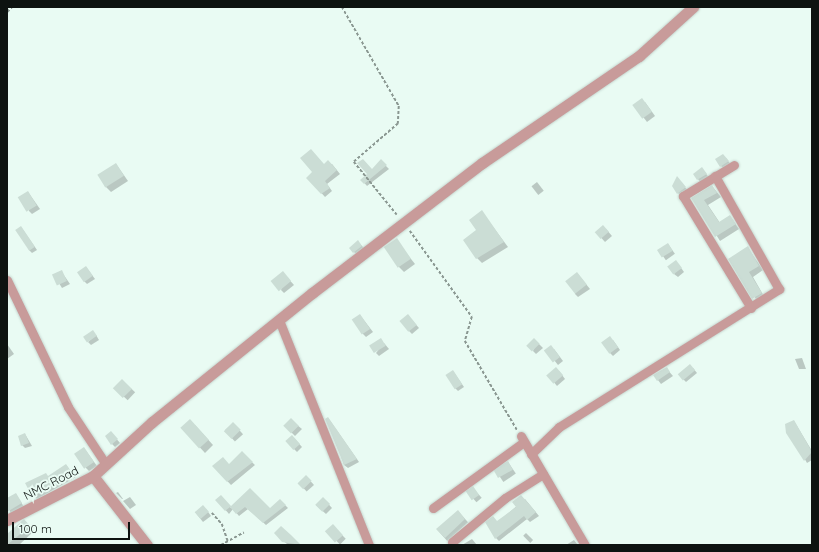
<!DOCTYPE html>
<html>
<head>
<meta charset="utf-8">
<style>
  body { margin:0 }
  #map { position:relative; width:819px; height:552px; overflow:hidden; background:#e9fbf3; font-family:Quicksand,sans-serif }
  div>[style] { position:absolute }
  .shadow>* { inset:0; background:#0003; transform-origin:0 0 }
  .building>* { inset:0; background:#cbddd5; transform-origin:0 0 }
  .path>* { height:1.5px; margin-top:-0.75px; transform-origin:0; background:repeating-linear-gradient(90deg,#8a9791 0 3px,transparent 0 5px) }
  .roads { filter:drop-shadow(0 0 1px #c6d6cf) drop-shadow(0 0 1px #c6d6cf) }
  .minor>* { height:9px; margin:-4.5px; padding:0 4.5px; transform-origin:4.5px; border-radius:4.5px; background:#c89b9a }
  .tertiary>* { height:11px; margin:-5.5px; padding:0 5.5px; transform-origin:5.5px; border-radius:5.5px; background:#c89b9a }
  span { translate:-50% -50%; white-space:nowrap; text-align:center; line-height:1.15; -webkit-text-stroke:4px #e9fbf3; paint-order:stroke }
  .street-label { font-size:12px; color:#0d1310 }
  .frame { position:absolute; inset:0; border:8px solid #0d1310; pointer-events:none }
  .scale { position:absolute; left:12px; top:522px; width:118px; height:18px; box-sizing:border-box; border:2px solid #0d1310; border-top:0; padding-left:5px; font-size:12px; line-height:14px; white-space:nowrap; color:#0d1310; -webkit-text-stroke:3px #e9fbf3; paint-order:stroke }
</style>
</head>
<body>
<div id="map">
  <div class="shadow">
    <div style="clip-path:polygon(645px 102px,655px 116px,647px 122px,634px 105px)"></div>
    <div style="clip-path:polygon(726px 158px,731px 165px,724px 169px,721px 166px)"></div>
    <div style="clip-path:polygon(381px 161px,389px 169px,367px 186px,362px 180px)"></div>
    <div style="clip-path:polygon(116px 164px,128px 181px,111px 192px,106px 187px)"></div>
    <div style="clip-path:polygon(332px 164px,340px 174px,327px 184px,332px 191px,325px 197px,308px 178px,324px 165px)"></div>
    <div style="clip-path:polygon(705px 172px,709px 178px,701px 183px,694px 174px)"></div>
    <div style="clip-path:polygon(677px 177px,688px 191px,681px 197px,673px 186px,677px 183px)"></div>
    <div style="left:537px;top:182px;width:11px;height:7px;rotate:52deg"></div>
    <div style="clip-path:polygon(712px 186px,721px 197px,708px 205px,720px 223px,730px 216px,739px 229px,720px 241px,693px 198px)"></div>
    <div style="clip-path:polygon(28px 192px,40px 209px,32px 214px,29px 211px)"></div>
    <div style="clip-path:polygon(482px 212px,508px 247px,482px 263px,477px 258px)"></div>
    <div style="clip-path:polygon(21px 227px,37px 250px,32px 253px,29px 250px)"></div>
    <div style="clip-path:polygon(606px 229px,612px 236px,605px 242px,596px 232px)"></div>
    <div style="clip-path:polygon(396px 240px,415px 264px,404px 272px,399px 267px)"></div>
    <div style="clip-path:polygon(358px 242px,365px 249px,357px 255px,350px 248px)"></div>
    <div style="left:668px;top:244px;width:12px;height:11px;rotate:55deg"></div>
    <div style="clip-path:polygon(748px 248px,763px 270px,753px 277px,765px 298px,758px 302px,729px 259px)"></div>
    <div style="clip-path:polygon(679px 265px,684px 272px,678px 277px,674px 274px)"></div>
    <div style="clip-path:polygon(86px 267px,95px 279px,87px 284px,84px 281px)"></div>
    <div style="clip-path:polygon(61px 271px,70px 284px,62px 288px,54px 275px)"></div>
    <div style="clip-path:polygon(577px 273px,590px 289px,578px 297px,575px 294px)"></div>
    <div style="clip-path:polygon(286px 276px,294px 285px,284px 293px,281px 290px)"></div>
    <div style="clip-path:polygon(360px 315px,373px 332px,366px 337px,363px 334px)"></div>
    <div style="clip-path:polygon(411px 319px,419px 328px,412px 334px,409px 331px)"></div>
    <div style="clip-path:polygon(96px 335px,99px 340px,91px 345px,88px 342px)"></div>
    <div style="clip-path:polygon(613px 340px,620px 350px,613px 356px,610px 353px)"></div>
    <div style="clip-path:polygon(537px 342px,543px 348px,536px 354px,533px 351px)"></div>
    <div style="clip-path:polygon(384px 343px,389px 349px,379px 356px,376px 353px)"></div>
    <div style="clip-path:polygon(7px 344px,14px 354px,7px 359px)"></div>
    <div style="clip-path:polygon(554px 349px,563px 361px,558px 365px,546px 350px)"></div>
    <div style="clip-path:polygon(802px 358px,806px 369px,799px 369px,795px 359px)"></div>
    <div style="clip-path:polygon(666px 368px,673px 376px,661px 384px,654px 375px)"></div>
    <div style="clip-path:polygon(693px 368px,697px 373px,686px 382px,682px 378px)"></div>
    <div style="clip-path:polygon(453px 371px,464px 387px,458px 391px,455px 388px)"></div>
    <div style="clip-path:polygon(559px 371px,565px 379px,557px 386px,548px 375px)"></div>
    <div style="left:122px;top:380px;width:18px;height:11px;rotate:43deg"></div>
    <div style="clip-path:polygon(328px 418px,331px 422px,359px 462px,348px 468px,344px 465px)"></div>
    <div style="clip-path:polygon(291px 420px,302px 429px,295px 436px,285px 426px)"></div>
    <div style="clip-path:polygon(794px 421px,812px 451px,812px 460px,807px 463px,786px 425px)"></div>
    <div style="left:233px;top:423px;width:15px;height:11px;rotate:48deg"></div>
    <div style="clip-path:polygon(195px 425px,213px 445px,205px 453px,182px 428px)"></div>
    <div style="clip-path:polygon(25px 434px,32px 446px,25px 448px,22px 445px)"></div>
    <div style="clip-path:polygon(114px 436px,120px 443px,115px 447px,112px 444px)"></div>
    <div style="clip-path:polygon(295px 439px,302px 447px,297px 452px,294px 449px)"></div>
    <div style="clip-path:polygon(84px 448px,97px 466px,89px 471px,86px 468px)"></div>
    <div style="clip-path:polygon(242px 453px,255px 465px,231px 485px,214px 467px,230px 465px)"></div>
    <div style="left:508px;top:462px;width:14px;height:15px;rotate:56deg"></div>
    <div style="clip-path:polygon(66px 465px,76px 477px,37px 499px,33px 495px)"></div>
    <div style="left:306px;top:476px;width:12px;height:10px;rotate:48deg"></div>
    <div style="left:473px;top:488px;width:13px;height:7px;rotate:48deg"></div>
    <div style="clip-path:polygon(250px 489px,270px 510px,280px 500px,288px 508px,266px 525px,248px 509px,239px 516px,233px 509px,229px 514px,217px 500px,221px 497px,231px 508px)"></div>
    <div style="clip-path:polygon(118px 492px,123px 499px,122px 499px,116px 493px)"></div>
    <div style="clip-path:polygon(16px 494px,24px 507px,11px 515px,7px 499px)"></div>
    <div style="clip-path:polygon(130px 497px,136px 505px,130px 509px,123px 501px)"></div>
    <div style="clip-path:polygon(323px 498px,332px 508px,326px 514px,316px 505px)"></div>
    <div style="clip-path:polygon(525px 499px,539px 516px,530px 522px,527px 519px,499px 541px,496px 538px,498px 522px)"></div>
    <div style="clip-path:polygon(206px 509px,211px 516px,203px 522px,195px 512px)"></div>
    <div style="left:458px;top:511px;width:15px;height:28px;rotate:48deg"></div>
    <div style="clip-path:polygon(29px 525px,34px 531px,19px 545px,7px 545px,7px 536px)"></div>
    <div style="left:333px;top:526px;width:18px;height:8px;rotate:45deg"></div>
    <div style="clip-path:polygon(281px 527px,300px 545px,288px 545px,275px 533px)"></div>
    <div style="left:526px;top:533px;width:10px;height:4px;rotate:45deg"></div>
    <div style="clip-path:polygon(472px 539px,477px 545px,462px 545px)"></div>
    <div style="clip-path:polygon(574px 540px,578px 545px,566px 545px)"></div>
  </div>
  <div class="building">
    <div style="left:642px;top:98px;width:17px;height:12px;rotate:54deg"></div>
    <div style="clip-path:polygon(311px 149px,324px 164px,328px 160px,337px 170px,325px 181px,330px 188px,321px 194px,306px 178px,312px 172px,300px 158px)"></div>
    <div style="clip-path:polygon(723px 154px,729px 161px,720px 167px,715px 159px)"></div>
    <div style="clip-path:polygon(363px 159px,372px 169px,381px 159px,387px 165px,364px 184px,360px 180px,367px 174px,357px 163px)"></div>
    <div style="left:116px;top:163px;width:15px;height:22px;rotate:58deg"></div>
    <div style="clip-path:polygon(702px 167px,707px 174px,697px 180px,693px 174px)"></div>
    <div style="clip-path:polygon(677px 176px,686px 187px,677px 194px,672px 186px)"></div>
    <div style="clip-path:polygon(712px 185px,717px 193px,704px 200px,719px 222px,730px 215px,736px 224px,715px 237px,691px 198px)"></div>
    <div style="left:28px;top:191px;width:17px;height:12px;rotate:59deg"></div>
    <div style="clip-path:polygon(482px 210px,504px 242px,476px 259px,463px 240px,476px 230px,469px 220px)"></div>
    <div style="left:603px;top:225px;width:9px;height:11px;rotate:49deg"></div>
    <div style="left:21px;top:226px;width:25px;height:7px;rotate:56deg"></div>
    <div style="left:397px;top:238px;width:25px;height:16px;rotate:56deg"></div>
    <div style="clip-path:polygon(358px 240px,362px 246px,353px 253px,349px 248px)"></div>
    <div style="left:668px;top:243px;width:9px;height:13px;rotate:58deg"></div>
    <div style="clip-path:polygon(748px 246px,759px 266px,749px 272px,762px 293px,752px 299px,728px 259px)"></div>
    <div style="left:676px;top:260px;width:10px;height:11px;rotate:53deg"></div>
    <div style="left:86px;top:266px;width:12px;height:11px;rotate:55deg"></div>
    <div style="left:62px;top:270px;width:12px;height:11px;rotate:66deg"></div>
    <div style="left:283px;top:271px;width:13px;height:16px;rotate:51deg"></div>
    <div style="left:577px;top:272px;width:16px;height:15px;rotate:52deg"></div>
    <div style="left:360px;top:314px;width:18px;height:10px;rotate:56deg"></div>
    <div style="left:408px;top:314px;width:14px;height:11px;rotate:51deg"></div>
    <div style="left:93px;top:330px;width:7px;height:12px;rotate:56deg"></div>
    <div style="left:610px;top:336px;width:14px;height:11px;rotate:54deg"></div>
    <div style="left:381px;top:338px;width:9px;height:14px;rotate:58deg"></div>
    <div style="left:534px;top:338px;width:8px;height:11px;rotate:45deg"></div>
    <div style="left:551px;top:345px;width:15px;height:9px;rotate:53deg"></div>
    <div style="left:690px;top:364px;width:8px;height:16px;rotate:50deg"></div>
    <div style="left:556px;top:367px;width:11px;height:13px;rotate:49deg"></div>
    <div style="clip-path:polygon(667px 367px,670px 372px,657px 381px,653px 375px)"></div>
    <div style="left:453px;top:370px;width:17px;height:9px;rotate:57deg"></div>
    <div style="left:122px;top:379px;width:14px;height:13px;rotate:45deg"></div>
    <div style="clip-path:polygon(328px 417px,357px 459px,344px 465px,325px 419px)"></div>
    <div style="left:291px;top:418px;width:11px;height:11px;rotate:45deg"></div>
    <div style="left:190px;top:419px;width:28px;height:13px;rotate:48deg"></div>
    <div style="clip-path:polygon(794px 420px,812px 452px,804px 461px,786px 433px,785px 424px)"></div>
    <div style="left:233px;top:422px;width:11px;height:13px;rotate:45deg"></div>
    <div style="clip-path:polygon(111px 431px,118px 439px,111px 445px,105px 436px)"></div>
    <div style="clip-path:polygon(25px 433px,29px 443px,21px 446px,18px 436px)"></div>
    <div style="left:292px;top:435px;width:12px;height:9px;rotate:48deg"></div>
    <div style="left:84px;top:447px;width:18px;height:12px;rotate:56deg"></div>
    <div style="clip-path:polygon(242px 451px,253px 462px,227px 482px,212px 466px,223px 457px,229px 464px)"></div>
    <div style="left:508px;top:461px;width:10px;height:17px;rotate:61deg"></div>
    <div style="clip-path:polygon(66px 464px,72px 473px,32px 496px,25px 483px,46px 473px,48px 476px)"></div>
    <div style="left:306px;top:475px;width:8px;height:12px;rotate:45deg"></div>
    <div style="left:473px;top:486px;width:11px;height:9px;rotate:56deg"></div>
    <div style="clip-path:polygon(250px 488px,270px 508px,280px 499px,286px 505px,263px 523px,245px 507px,236px 514px,230px 507px,225px 511px,215px 500px,221px 495px,231px 506px)"></div>
    <div style="clip-path:polygon(16px 493px,22px 503px,7px 512px,7px 498px)"></div>
    <div style="clip-path:polygon(521px 495px,536px 512px,527px 520px,524px 516px,495px 539px,485px 522px,493px 516px,497px 521px,516px 507px,512px 502px)"></div>
    <div style="left:323px;top:497px;width:10px;height:11px;rotate:45deg"></div>
    <div style="left:203px;top:505px;width:9px;height:11px;rotate:49deg"></div>
    <div style="clip-path:polygon(458px 510px,465px 519px,445px 538px,436px 529px)"></div>
    <div style="clip-path:polygon(24px 519px,30px 526px,7px 545px,7px 534px)"></div>
    <div style="left:333px;top:524px;width:15px;height:11px;rotate:48deg"></div>
    <div style="clip-path:polygon(281px 526px,291px 535px,301px 545px,282px 542px,274px 533px)"></div>
  </div>
  <div class="path">
    <div style="left:342px;top:7px;width:114px;rotate:60.1deg"></div>
    <div style="left:399px;top:106px;width:18px;rotate:93deg"></div>
    <div style="left:398px;top:124px;width:58px;rotate:139.2deg"></div>
    <div style="left:354px;top:162px;width:68px;rotate:50.9deg"></div>
    <div style="left:7px;top:12px;width:7px;rotate:-45deg"></div>
    <div style="left:410px;top:231px;width:106px;rotate:54.2deg"></div>
    <div style="left:472px;top:317px;width:25px;rotate:106deg"></div>
    <div style="left:465px;top:341px;width:103px;rotate:59.7deg"></div>
    <div style="left:212px;top:513px;width:15px;rotate:48deg"></div>
    <div style="left:222px;top:524px;width:18px;rotate:71deg"></div>
    <div style="left:221px;top:545px;width:26px;rotate:-29deg"></div>
  </div>
  <div class="roads">
    <div class="minor">
      <div style="left:734px;top:165px;width:60px;rotate:148.7deg"></div>
      <div style="left:683px;top:196px;width:131px;rotate:58.7deg"></div>
      <div style="left:7px;top:280px;width:141px;rotate:64.3deg"></div>
      <div style="left:68px;top:407px;width:67px;rotate:56.5deg"></div>
      <div style="left:279px;top:320px;width:242px;rotate:68.2deg"></div>
      <div style="left:521px;top:436px;width:126px;rotate:59.6deg"></div>
      <div style="left:531px;top:454px;width:39px;rotate:-44deg"></div>
      <div style="left:559px;top:427px;width:260px;rotate:-32.1deg"></div>
      <div style="left:779px;top:289px;width:130px;rotate:-119.5deg"></div>
      <div style="left:433px;top:508px;width:112px;rotate:-36deg"></div>
      <div style="left:452px;top:542px;width:69px;rotate:-39.7deg"></div>
      <div style="left:505px;top:498px;width:45px;rotate:-32.3deg"></div>
    </div>
    <div class="tertiary">
      <div style="left:93px;top:476px;width:88px;rotate:52deg"></div>
      <div style="left:7px;top:520px;width:97px;rotate:-27.1deg"></div>
      <div style="left:93px;top:476px;width:80px;rotate:-42.5deg"></div>
      <div style="left:152px;top:422px;width:206px;rotate:-38.9deg"></div>
      <div style="left:312px;top:293px;width:214px;rotate:-37.4deg"></div>
      <div style="left:482px;top:163px;width:190px;rotate:-34.3deg"></div>
      <div style="left:639px;top:56px;width:73px;rotate:-42.2deg"></div>
    </div>
  </div>
  <div class="street-label">
    <span style="left:51px;top:483px;rotate:-27deg">NMC Road</span>
  </div>
  <div class="frame"></div>
  <div class="scale">100 m</div>
</div>
</body>
</html>
